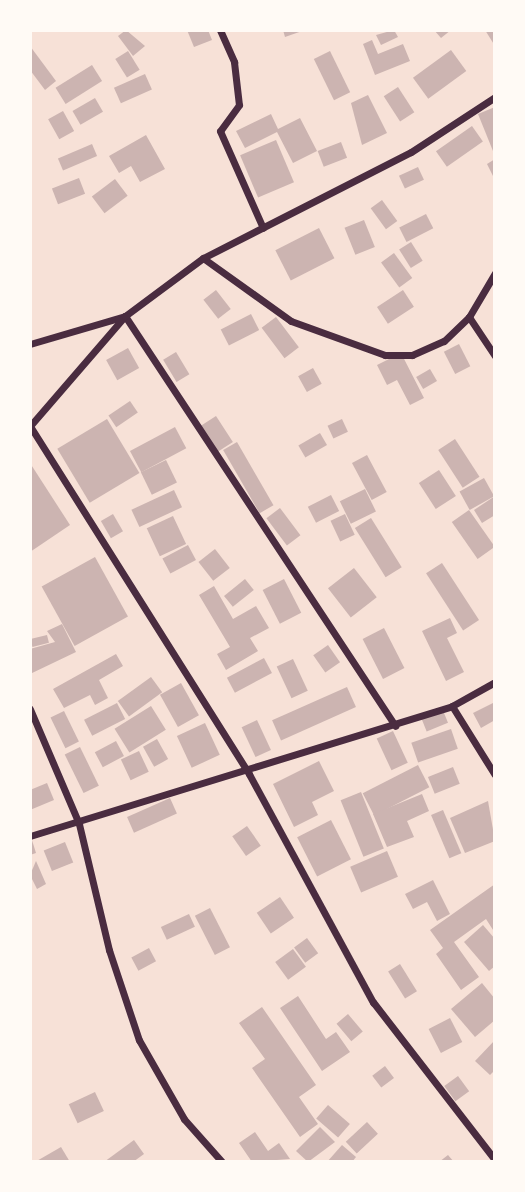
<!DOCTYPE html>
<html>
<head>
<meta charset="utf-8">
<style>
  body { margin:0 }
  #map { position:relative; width:525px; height:1192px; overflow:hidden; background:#f7e1d7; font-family:"Alegreya Sans",sans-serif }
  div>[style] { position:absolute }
  .building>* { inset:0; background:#ccb4b1; transform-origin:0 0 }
  .minor>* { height:7px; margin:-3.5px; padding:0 3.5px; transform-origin:3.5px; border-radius:3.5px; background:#4a2c40 }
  span { translate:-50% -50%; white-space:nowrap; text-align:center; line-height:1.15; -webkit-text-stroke:7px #fffaf5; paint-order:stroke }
  .frame { position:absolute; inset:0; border:32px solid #fffaf5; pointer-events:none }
</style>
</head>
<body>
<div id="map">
  <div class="building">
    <div style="clip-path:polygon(126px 30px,145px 46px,133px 56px,118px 36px)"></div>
    <div style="clip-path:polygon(187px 30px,208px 30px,212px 40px,194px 47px)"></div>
    <div style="clip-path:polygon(283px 30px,305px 30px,285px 37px)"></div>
    <div style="clip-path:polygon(394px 30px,398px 37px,381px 45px,376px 35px)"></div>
    <div style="clip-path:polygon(434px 30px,451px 30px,441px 38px)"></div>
    <div style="clip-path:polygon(485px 30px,495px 30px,495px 46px)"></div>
    <div style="clip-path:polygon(372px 40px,378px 54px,403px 44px,410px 61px,375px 75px,363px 44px)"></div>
    <div style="clip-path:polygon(30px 46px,56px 81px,45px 90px,30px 70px)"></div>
    <div style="left:451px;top:50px;width:26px;height:47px;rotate:54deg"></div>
    <div style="left:128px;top:51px;width:22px;height:15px;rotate:58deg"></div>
    <div style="left:330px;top:51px;width:46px;height:18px;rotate:64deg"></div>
    <div style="left:92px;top:65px;width:19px;height:43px;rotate:58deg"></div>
    <div style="left:145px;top:74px;width:17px;height:34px;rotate:66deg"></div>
    <div style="left:398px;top:87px;width:30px;height:17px;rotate:57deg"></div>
    <div style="clip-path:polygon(368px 95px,387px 133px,362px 145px,351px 103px)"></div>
    <div style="left:95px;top:98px;width:16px;height:26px;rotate:60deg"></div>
    <div style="clip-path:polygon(495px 107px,495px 156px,478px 114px)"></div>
    <div style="left:63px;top:111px;width:23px;height:17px;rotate:61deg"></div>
    <div style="clip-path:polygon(271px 114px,278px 129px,300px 118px,317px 151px,293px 163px,277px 132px,245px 148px,236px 131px)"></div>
    <div style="left:472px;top:126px;width:19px;height:44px;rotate:55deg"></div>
    <div style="clip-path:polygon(146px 135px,165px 169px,140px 182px,131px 166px,119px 173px,109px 156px)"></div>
    <div style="left:276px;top:140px;width:46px;height:39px;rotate:67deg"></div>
    <div style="left:341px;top:142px;width:17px;height:25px;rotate:69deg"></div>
    <div style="left:92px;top:144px;width:13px;height:37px;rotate:67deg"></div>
    <div style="clip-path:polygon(495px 159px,495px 180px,487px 164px)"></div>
    <div style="left:418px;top:167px;width:14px;height:21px;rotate:65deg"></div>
    <div style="left:79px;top:178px;width:17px;height:29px;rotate:69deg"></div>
    <div style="left:115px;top:179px;width:21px;height:29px;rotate:53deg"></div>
    <div style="left:382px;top:200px;width:26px;height:14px;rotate:54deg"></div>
    <div style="left:426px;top:214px;width:16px;height:30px;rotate:63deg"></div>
    <div style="left:364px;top:220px;width:29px;height:21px;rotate:68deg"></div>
    <div style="left:319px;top:228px;width:34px;height:49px;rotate:63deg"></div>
    <div style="left:411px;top:242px;width:22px;height:14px;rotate:58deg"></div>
    <div style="left:394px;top:253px;width:31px;height:16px;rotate:54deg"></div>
    <div style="left:216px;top:290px;width:24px;height:16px;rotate:52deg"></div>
    <div style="left:403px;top:290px;width:20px;height:31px;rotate:57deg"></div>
    <div style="left:251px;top:314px;width:18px;height:34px;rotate:63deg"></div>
    <div style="left:276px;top:317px;width:38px;height:18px;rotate:53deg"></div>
    <div style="left:459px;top:344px;width:25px;height:17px;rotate:63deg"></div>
    <div style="left:128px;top:348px;width:23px;height:25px;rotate:61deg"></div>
    <div style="left:176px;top:352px;width:26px;height:15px;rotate:59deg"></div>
    <div style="clip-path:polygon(401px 353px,424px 398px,410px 405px,397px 380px,387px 385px,377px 365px)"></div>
    <div style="left:313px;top:368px;width:18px;height:17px;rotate:61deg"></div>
    <div style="left:430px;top:369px;width:14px;height:16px;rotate:60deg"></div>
    <div style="left:130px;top:401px;width:14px;height:26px;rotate:56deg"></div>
    <div style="left:216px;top:416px;width:31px;height:18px;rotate:57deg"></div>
    <div style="left:107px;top:419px;width:63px;height:58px;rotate:59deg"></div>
    <div style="left:342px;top:419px;width:14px;height:16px;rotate:65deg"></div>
    <div style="left:175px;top:427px;width:24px;height:51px;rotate:62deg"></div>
    <div style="left:320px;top:433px;width:14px;height:25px;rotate:60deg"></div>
    <div style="left:455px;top:439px;width:45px;height:20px;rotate:57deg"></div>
    <div style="left:237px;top:442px;width:73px;height:16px;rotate:60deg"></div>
    <div style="left:367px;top:455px;width:42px;height:17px;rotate:62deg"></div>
    <div style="left:166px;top:460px;width:25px;height:28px;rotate:64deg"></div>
    <div style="clip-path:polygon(30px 463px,70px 525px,30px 552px)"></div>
    <div style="left:439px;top:470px;width:31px;height:24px;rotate:57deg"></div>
    <div style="left:484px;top:478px;width:21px;height:28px;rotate:61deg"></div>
    <div style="left:365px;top:489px;width:25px;height:28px;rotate:64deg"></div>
    <div style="left:174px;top:490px;width:19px;height:47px;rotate:65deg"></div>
    <div style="left:331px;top:495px;width:18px;height:26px;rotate:63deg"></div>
    <div style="clip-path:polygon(495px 496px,495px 515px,482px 523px,474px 510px)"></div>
    <div style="left:280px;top:508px;width:34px;height:17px;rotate:53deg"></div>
    <div style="left:469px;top:510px;width:45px;height:21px;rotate:55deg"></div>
    <div style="left:113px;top:514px;width:20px;height:14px;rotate:60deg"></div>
    <div style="left:345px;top:514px;width:23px;height:16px;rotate:65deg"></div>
    <div style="left:173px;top:516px;width:31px;height:29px;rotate:65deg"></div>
    <div style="left:371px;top:518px;width:58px;height:19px;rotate:58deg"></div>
    <div style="left:188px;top:545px;width:17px;height:29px;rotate:62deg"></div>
    <div style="left:215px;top:549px;width:24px;height:21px;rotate:52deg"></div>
    <div style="left:95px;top:557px;width:68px;height:61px;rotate:61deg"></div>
    <div style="left:442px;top:563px;width:68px;height:19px;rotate:57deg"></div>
    <div style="left:354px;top:568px;width:37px;height:33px;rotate:52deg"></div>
    <div style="left:245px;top:579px;width:14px;height:27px;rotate:51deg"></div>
    <div style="left:284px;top:579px;width:38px;height:24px;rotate:63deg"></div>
    <div style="clip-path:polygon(214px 586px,233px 619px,256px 606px,269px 628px,250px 638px,258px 651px,226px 670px,217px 654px,230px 647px,199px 595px)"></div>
    <div style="clip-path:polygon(450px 618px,457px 633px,447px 638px,464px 672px,446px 681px,422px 631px)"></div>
    <div style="clip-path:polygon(62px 624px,76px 652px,30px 674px,30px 649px,55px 642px,47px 631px)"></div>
    <div style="left:384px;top:628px;width:45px;height:24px;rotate:63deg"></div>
    <div style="left:47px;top:635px;width:8px;height:17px;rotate:76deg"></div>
    <div style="left:328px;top:645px;width:21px;height:18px;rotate:55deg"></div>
    <div style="clip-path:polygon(116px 654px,123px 666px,99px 680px,108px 698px,95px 705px,90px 695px,64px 708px,53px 689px)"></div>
    <div style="left:264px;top:658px;width:17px;height:42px;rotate:62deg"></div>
    <div style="left:293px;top:659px;width:35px;height:18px;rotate:65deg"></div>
    <div style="left:151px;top:677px;width:19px;height:41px;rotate:54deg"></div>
    <div style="left:181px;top:683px;width:37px;height:24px;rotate:61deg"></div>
    <div style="left:347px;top:687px;width:22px;height:82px;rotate:66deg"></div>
    <div style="clip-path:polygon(495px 702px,495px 720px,481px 728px,473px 713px)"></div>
    <div style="left:117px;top:703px;width:18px;height:37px;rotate:63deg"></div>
    <div style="left:151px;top:706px;width:28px;height:43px;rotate:58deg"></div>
    <div style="left:442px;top:708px;width:16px;height:23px;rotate:68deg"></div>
    <div style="left:64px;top:711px;width:34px;height:15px;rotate:64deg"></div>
    <div style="left:257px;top:720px;width:33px;height:17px;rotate:65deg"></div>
    <div style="left:205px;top:723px;width:35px;height:31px;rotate:65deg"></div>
    <div style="left:451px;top:729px;width:21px;height:42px;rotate:71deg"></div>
    <div style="left:393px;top:731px;width:35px;height:18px;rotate:65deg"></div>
    <div style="left:157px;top:739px;width:23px;height:16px;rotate:61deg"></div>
    <div style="left:116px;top:741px;width:17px;height:24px;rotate:62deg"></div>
    <div style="left:80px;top:747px;width:43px;height:17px;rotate:64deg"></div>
    <div style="left:139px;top:751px;width:23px;height:20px;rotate:65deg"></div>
    <div style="clip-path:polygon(319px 761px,334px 791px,312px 802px,318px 815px,294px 827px,273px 784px)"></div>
    <div style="left:418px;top:765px;width:25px;height:62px;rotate:63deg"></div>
    <div style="left:453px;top:767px;width:18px;height:27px;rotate:68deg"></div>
    <div style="clip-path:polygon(47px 783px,54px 800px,30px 810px,30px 790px)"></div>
    <div style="left:361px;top:792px;width:61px;height:22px;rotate:68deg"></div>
    <div style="clip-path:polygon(422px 794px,429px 811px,407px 821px,414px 837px,387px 847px,373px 814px)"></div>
    <div style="left:170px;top:798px;width:17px;height:47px;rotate:66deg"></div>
    <div style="clip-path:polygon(488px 801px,495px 841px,465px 853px,450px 818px)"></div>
    <div style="left:443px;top:810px;width:47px;height:13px;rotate:67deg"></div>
    <div style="left:331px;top:820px;width:44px;height:38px;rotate:63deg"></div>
    <div style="left:247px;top:826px;width:24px;height:18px;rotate:55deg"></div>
    <div style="clip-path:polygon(30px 834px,36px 853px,30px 855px)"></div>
    <div style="left:65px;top:842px;width:22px;height:23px;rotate:68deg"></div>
    <div style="left:387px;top:851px;width:28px;height:40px;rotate:67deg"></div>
    <div style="clip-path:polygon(36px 861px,46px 884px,37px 889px,30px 875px)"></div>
    <div style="clip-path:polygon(433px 880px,450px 914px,437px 921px,427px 902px,413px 909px,405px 894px)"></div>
    <div style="clip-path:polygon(495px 884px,495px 933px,486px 919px,454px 942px,479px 977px,461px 990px,436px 954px,443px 948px,430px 930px)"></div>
    <div style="left:280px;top:897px;width:25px;height:28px;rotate:56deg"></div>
    <div style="left:210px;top:908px;width:44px;height:17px;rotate:63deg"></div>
    <div style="left:189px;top:914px;width:14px;height:31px;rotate:65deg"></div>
    <div style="clip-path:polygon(483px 925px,495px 939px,495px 966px,489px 971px,464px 942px)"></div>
    <div style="left:307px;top:938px;width:19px;height:16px;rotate:54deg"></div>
    <div style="left:149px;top:948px;width:15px;height:20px;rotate:62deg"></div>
    <div style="left:293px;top:949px;width:22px;height:22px;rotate:54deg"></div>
    <div style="left:400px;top:964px;width:32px;height:14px;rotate:58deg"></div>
    <div style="clip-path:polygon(482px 983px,495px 999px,495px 1020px,475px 1037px,451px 1009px)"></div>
    <div style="clip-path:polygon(298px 996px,326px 1039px,336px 1032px,350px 1052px,322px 1071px,280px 1008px)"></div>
    <div style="clip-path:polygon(262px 1007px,316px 1085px,299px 1097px,318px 1124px,300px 1137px,252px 1068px,265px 1059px,239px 1023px)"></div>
    <div style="left:348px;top:1014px;width:23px;height:15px;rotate:50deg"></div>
    <div style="left:450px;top:1018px;width:27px;height:24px;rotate:63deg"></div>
    <div style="clip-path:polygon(495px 1040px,495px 1070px,490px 1075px,475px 1061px)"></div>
    <div style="left:385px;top:1066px;width:15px;height:16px;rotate:53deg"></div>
    <div style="left:458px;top:1076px;width:19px;height:17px;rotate:54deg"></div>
    <div style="left:95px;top:1092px;width:21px;height:29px;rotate:65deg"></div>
    <div style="left:328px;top:1105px;width:29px;height:18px;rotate:41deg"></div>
    <div style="left:367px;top:1122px;width:16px;height:29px;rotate:47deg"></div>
    <div style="clip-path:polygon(320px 1127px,335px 1142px,308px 1162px,296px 1151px)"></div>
    <div style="clip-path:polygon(255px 1132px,268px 1151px,279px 1143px,290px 1159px,252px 1162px,239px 1143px)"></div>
    <div style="clip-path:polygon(134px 1140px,144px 1154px,133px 1162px,104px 1162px)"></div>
    <div style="clip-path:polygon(342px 1145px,356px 1157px,352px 1162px,327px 1162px)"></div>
    <div style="clip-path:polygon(61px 1147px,70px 1162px,35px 1162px)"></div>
    <div style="clip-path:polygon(448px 1155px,454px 1162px,439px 1162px)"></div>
  </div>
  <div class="minor">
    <div style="left:220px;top:30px;width:35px;rotate:66deg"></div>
    <div style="left:234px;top:62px;width:43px;rotate:83.4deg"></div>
    <div style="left:239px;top:105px;width:32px;rotate:126deg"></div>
    <div style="left:220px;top:131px;width:106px;rotate:66.1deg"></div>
    <div style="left:203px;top:258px;width:108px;rotate:35.6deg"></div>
    <div style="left:291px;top:321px;width:100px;rotate:19.9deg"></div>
    <div style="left:385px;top:355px;width:27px"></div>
    <div style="left:412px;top:355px;width:35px;rotate:-24deg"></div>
    <div style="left:444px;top:341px;width:35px;rotate:-44deg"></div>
    <div style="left:469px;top:317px;width:51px;rotate:-59.4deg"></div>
    <div style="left:469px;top:317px;width:47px;rotate:56.3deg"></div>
    <div style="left:30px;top:344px;width:99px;rotate:-16.4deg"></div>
    <div style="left:125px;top:316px;width:491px;rotate:56.6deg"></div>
    <div style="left:30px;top:426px;width:411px;rotate:57.8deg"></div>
    <div style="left:249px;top:774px;width:260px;rotate:61.5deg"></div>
    <div style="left:373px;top:1002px;width:200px;rotate:52.3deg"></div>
    <div style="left:30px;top:426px;width:145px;rotate:-49.2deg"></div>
    <div style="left:125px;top:316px;width:97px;rotate:-36.6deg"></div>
    <div style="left:203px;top:258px;width:233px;rotate:-27deg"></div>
    <div style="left:411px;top:152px;width:100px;rotate:-33.2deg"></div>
    <div style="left:452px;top:706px;width:49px;rotate:-29.2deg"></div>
    <div style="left:30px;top:709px;width:125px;rotate:66.9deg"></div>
    <div style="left:79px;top:824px;width:130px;rotate:76.6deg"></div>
    <div style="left:109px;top:950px;width:95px;rotate:71.6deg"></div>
    <div style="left:139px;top:1040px;width:91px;rotate:60.3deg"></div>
    <div style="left:184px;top:1119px;width:57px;rotate:48.5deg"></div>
    <div style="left:30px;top:836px;width:442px;rotate:-17.1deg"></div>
    <div style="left:452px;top:706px;width:81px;rotate:58.1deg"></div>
  </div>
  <div class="frame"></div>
</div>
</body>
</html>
